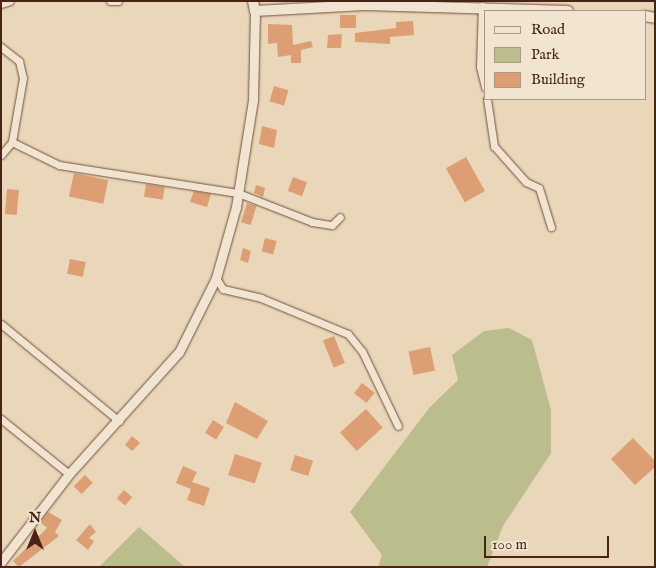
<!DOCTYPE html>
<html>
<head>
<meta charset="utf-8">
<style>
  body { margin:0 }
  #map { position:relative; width:656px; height:568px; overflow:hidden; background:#ead6b8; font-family:"IM FELL English",serif }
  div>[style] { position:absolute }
  .green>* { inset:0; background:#bbbd8c }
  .building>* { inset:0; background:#dd9e74; transform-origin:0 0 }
  .roads { filter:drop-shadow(0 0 1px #70503e) drop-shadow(0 0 1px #70503e) }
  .minor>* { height:7px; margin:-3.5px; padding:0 3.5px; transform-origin:3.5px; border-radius:3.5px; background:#f1e4d1 }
  .tertiary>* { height:9px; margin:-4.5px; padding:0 4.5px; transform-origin:4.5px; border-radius:4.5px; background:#f1e4d1 }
  .secondary>* { height:10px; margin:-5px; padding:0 5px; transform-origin:5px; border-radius:5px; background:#f1e4d1 }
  span { translate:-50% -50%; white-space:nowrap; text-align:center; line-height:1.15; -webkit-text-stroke:4px #f1e4d1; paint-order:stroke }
  .frame { position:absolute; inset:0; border:2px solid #472416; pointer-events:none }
  .legend { position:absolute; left:484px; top:10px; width:162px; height:90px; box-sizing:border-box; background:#f1e4d1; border:1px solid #ad9786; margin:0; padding:6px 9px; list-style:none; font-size:15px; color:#472416 }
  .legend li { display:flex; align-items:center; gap:10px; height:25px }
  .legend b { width:25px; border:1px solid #ad9786 }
  .north { position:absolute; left:10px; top:508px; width:50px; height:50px; -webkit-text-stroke:4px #f1e4d1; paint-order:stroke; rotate:0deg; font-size:14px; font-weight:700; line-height:20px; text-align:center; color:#472416 }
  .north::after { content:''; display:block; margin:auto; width:18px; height:22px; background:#472416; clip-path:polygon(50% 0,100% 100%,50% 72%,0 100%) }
  .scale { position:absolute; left:484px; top:536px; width:125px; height:22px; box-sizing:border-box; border:2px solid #472416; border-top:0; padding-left:6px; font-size:15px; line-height:18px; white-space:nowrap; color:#472416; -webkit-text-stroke:4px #f1e4d1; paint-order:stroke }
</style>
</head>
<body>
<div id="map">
  <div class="green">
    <div style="clip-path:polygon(509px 328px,532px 340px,551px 410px,551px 453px,503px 526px,487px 567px,378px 567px,382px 555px,350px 512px,430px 407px,458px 380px,452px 355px,484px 331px)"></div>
    <div style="clip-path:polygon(139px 527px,185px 567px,99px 567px)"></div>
  </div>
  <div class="building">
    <div style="left:340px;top:15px;width:16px;height:13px"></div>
    <div style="clip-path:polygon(413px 21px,414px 35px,390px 37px,390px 44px,355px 42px,355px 33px,396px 28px,396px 22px)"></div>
    <div style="clip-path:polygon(268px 24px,292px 25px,293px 45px,311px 41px,313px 47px,301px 50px,301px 63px,291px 63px,291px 55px,278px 57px,277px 43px,268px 44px)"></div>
    <div style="clip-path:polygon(342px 34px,341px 48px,327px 48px,328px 35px)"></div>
    <div style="left:274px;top:86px;width:15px;height:16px;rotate:16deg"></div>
    <div style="clip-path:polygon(262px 126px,277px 130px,274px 148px,259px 144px)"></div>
    <div style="left:466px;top:157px;width:39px;height:23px;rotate:61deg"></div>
    <div style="left:74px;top:173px;width:35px;height:24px;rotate:12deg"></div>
    <div style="left:293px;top:177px;width:15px;height:15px;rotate:20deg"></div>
    <div style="left:146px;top:184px;width:19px;height:13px;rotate:9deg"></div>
    <div style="clip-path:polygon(256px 185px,265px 188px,263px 197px,254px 193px)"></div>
    <div style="left:7px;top:189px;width:12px;height:25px;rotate:5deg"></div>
    <div style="clip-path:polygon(194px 191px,211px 194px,207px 207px,190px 202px)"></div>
    <div style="left:247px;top:203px;width:10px;height:20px;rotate:17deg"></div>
    <div style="left:265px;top:238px;width:12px;height:14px;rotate:14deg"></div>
    <div style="clip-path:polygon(243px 248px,251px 251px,248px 263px,240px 260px)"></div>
    <div style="left:70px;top:259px;width:16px;height:15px;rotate:11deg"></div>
    <div style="left:334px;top:336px;width:29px;height:12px;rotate:68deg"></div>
    <div style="left:430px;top:347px;width:24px;height:22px;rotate:78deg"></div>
    <div style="left:362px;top:383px;width:16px;height:13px;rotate:38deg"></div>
    <div style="clip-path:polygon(235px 402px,268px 421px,257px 439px,226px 423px)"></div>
    <div style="left:366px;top:409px;width:25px;height:35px;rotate:48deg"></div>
    <div style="left:213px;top:420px;width:13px;height:15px;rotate:32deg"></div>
    <div style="clip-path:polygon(132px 436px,140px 443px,132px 451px,125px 445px)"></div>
    <div style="clip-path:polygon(633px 438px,655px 461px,655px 467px,635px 485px,611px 459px)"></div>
    <div style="left:235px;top:454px;width:28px;height:22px;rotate:18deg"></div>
    <div style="left:295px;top:455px;width:19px;height:16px;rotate:18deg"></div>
    <div style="clip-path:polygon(183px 466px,197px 472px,192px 482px,210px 488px,204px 506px,187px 500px,191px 489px,176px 483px)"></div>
    <div style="left:85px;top:475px;width:11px;height:16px;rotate:45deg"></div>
    <div style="left:124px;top:490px;width:11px;height:11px;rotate:41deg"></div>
    <div style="clip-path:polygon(48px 512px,62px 520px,55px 532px,59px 536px,19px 567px,13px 561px,47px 528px,40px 522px)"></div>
    <div style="clip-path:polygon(90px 524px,96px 532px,89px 538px,94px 541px,88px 550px,76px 540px)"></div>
  </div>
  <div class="roads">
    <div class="minor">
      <div style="left:110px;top:1px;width:8px"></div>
      <div style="left:1px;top:4px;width:9px;rotate:-18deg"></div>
      <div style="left:482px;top:6px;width:61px;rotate:91.9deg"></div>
      <div style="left:480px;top:67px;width:21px;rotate:76deg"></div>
      <div style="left:1px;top:47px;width:23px;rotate:38deg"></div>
      <div style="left:19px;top:61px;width:17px;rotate:77deg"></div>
      <div style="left:23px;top:78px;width:65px;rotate:99.8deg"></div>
      <div style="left:12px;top:142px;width:52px;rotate:26.1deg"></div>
      <div style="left:59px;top:165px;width:181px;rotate:8.9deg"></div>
      <div style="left:238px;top:193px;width:79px;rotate:21.4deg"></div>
      <div style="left:312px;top:222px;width:20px;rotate:9deg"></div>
      <div style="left:332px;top:225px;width:11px;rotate:-45deg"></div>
      <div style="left:487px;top:99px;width:48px;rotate:81.5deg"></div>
      <div style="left:494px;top:146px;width:48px;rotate:48.4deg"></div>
      <div style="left:526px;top:182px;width:14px;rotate:25deg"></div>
      <div style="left:539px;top:188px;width:41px;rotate:72.9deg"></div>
      <div style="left:1px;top:155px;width:17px;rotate:-50deg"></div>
      <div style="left:216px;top:278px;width:13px;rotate:58deg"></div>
      <div style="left:223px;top:289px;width:39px;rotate:13deg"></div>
      <div style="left:261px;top:298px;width:94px;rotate:22.5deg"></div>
      <div style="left:348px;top:334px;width:22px;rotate:51deg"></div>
      <div style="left:362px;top:351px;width:83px;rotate:64.4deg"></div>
      <div style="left:1px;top:324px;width:153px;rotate:39.4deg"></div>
      <div style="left:1px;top:419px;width:87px;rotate:39deg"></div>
    </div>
    <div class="tertiary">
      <div style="left:1px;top:562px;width:111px;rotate:-52.3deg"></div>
      <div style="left:69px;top:474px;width:164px;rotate:-48deg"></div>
      <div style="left:179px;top:352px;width:83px;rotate:-63.4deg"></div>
      <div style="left:216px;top:278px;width:74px;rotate:-74.3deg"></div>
      <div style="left:236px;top:207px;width:108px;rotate:-81deg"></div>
      <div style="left:253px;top:100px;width:89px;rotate:-88.7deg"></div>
    </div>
    <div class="secondary">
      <div style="left:253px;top:1px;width:10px;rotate:79deg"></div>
      <div style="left:255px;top:11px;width:110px;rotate:-3.1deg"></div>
      <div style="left:365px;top:5px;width:203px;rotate:1.7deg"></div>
      <div style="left:645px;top:16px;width:10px;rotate:11deg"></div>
    </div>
  </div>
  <div class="frame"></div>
  <ul class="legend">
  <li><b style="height:6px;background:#f1e4d1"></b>Road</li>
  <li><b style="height:14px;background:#bbbd8c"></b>Park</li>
  <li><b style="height:14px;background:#dd9e74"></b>Building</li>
  </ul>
  <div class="north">N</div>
  <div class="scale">100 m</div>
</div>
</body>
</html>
